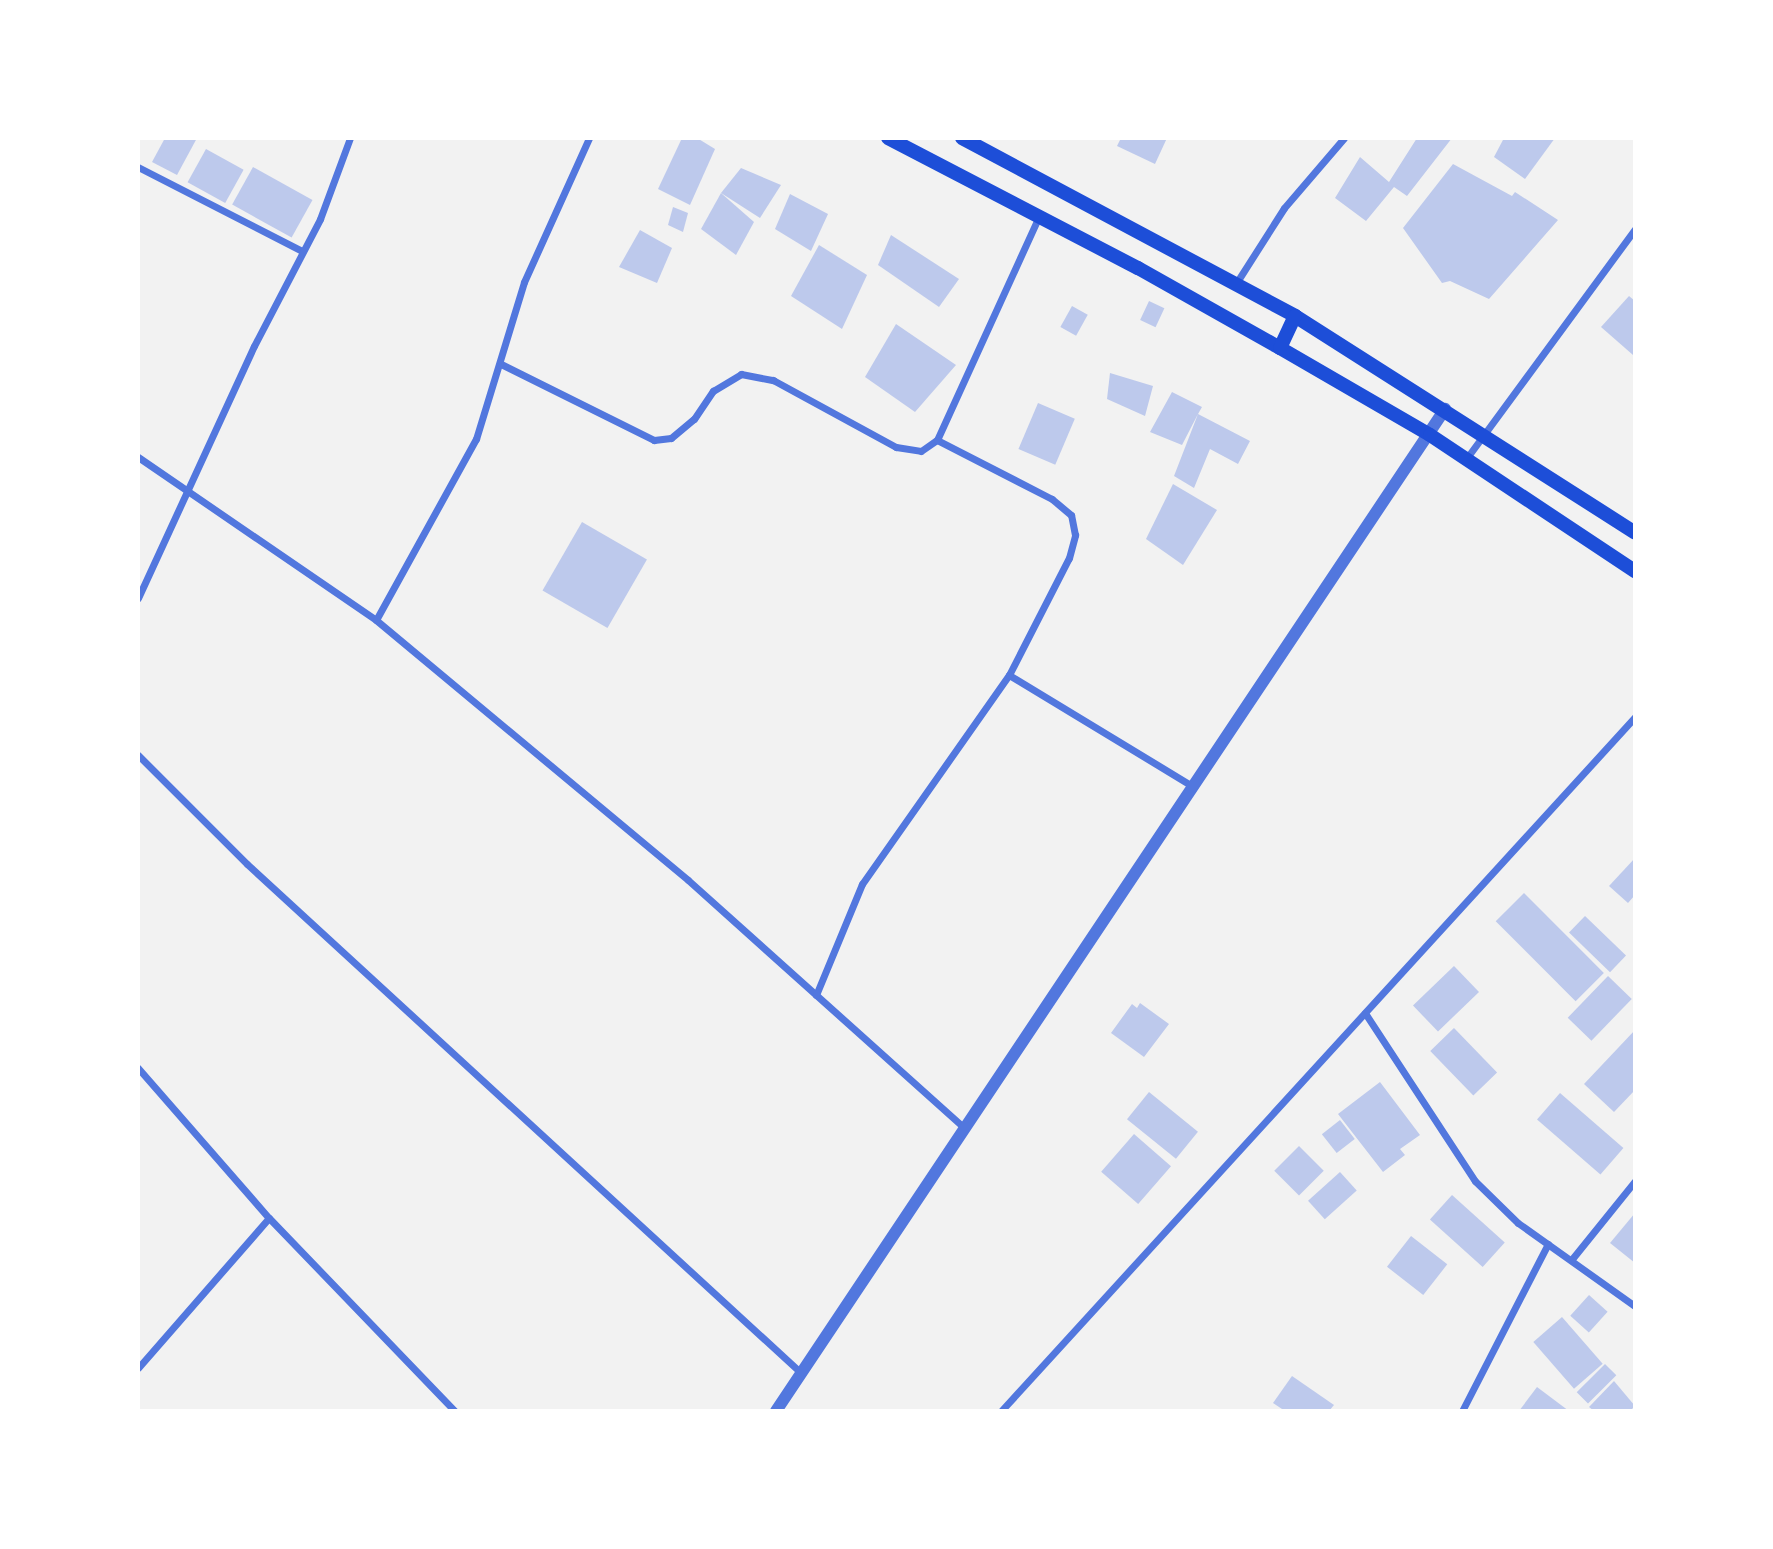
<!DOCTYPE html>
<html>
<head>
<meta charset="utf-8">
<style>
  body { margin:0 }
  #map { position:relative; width:1773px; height:1549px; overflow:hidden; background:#f2f2f2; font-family:"Open Sans",sans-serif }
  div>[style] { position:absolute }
  .building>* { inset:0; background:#bdc9ec; transform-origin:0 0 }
  .minor>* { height:7px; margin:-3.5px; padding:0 3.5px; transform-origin:3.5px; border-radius:3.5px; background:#5277de }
  .tertiary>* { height:12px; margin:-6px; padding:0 6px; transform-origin:6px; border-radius:6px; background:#5277de }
  .secondary>* { height:14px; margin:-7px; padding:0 7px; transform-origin:7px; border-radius:7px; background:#1d4ed8 }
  span { translate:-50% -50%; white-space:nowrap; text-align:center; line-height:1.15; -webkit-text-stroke:7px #fff; paint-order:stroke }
  .frame { position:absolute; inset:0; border:140px solid #fff; pointer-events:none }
</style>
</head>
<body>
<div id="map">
  <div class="building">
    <div style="clip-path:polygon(165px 138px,197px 138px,177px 175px,152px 162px)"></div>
    <div style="clip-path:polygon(682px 138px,697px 138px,715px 149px,690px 205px,658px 189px)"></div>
    <div style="clip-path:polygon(1121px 138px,1167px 138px,1155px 164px,1117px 146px)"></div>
    <div style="clip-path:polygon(1417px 138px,1452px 138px,1407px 196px,1394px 187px,1366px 221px,1335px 198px,1360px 157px,1389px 182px)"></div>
    <div style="clip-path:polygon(1504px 138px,1555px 138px,1525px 179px,1494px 157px)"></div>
    <div style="left:206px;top:149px;width:43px;height:38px;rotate:29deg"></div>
    <div style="clip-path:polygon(1453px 164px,1512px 196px,1515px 192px,1558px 220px,1489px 299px,1450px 281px,1442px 283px,1403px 228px)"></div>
    <div style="left:253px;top:167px;width:68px;height:43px;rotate:29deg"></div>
    <div style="clip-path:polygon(741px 168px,781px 185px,760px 218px,721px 193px)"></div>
    <div style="clip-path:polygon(721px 193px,754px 222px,736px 255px,701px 229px)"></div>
    <div style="clip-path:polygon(790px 194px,828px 214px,811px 251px,775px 229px)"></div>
    <div style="clip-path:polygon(673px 207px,688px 213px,683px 232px,668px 225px)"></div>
    <div style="clip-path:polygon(640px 230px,672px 248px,657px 283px,619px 267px)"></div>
    <div style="clip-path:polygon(891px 235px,959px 279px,939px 307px,878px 265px)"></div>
    <div style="clip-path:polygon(819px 245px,867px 275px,842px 329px,791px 296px)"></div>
    <div style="clip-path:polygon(1629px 296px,1635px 301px,1633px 355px,1601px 327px)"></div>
    <div style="left:1149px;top:301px;width:17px;height:21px;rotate:25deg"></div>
    <div style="left:1072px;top:306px;width:18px;height:24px;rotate:29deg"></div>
    <div style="clip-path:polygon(896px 324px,956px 365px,915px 412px,865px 377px)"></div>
    <div style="clip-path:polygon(1110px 373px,1153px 386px,1145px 416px,1107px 399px)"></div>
    <div style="clip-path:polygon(1172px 392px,1202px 407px,1198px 414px,1250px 441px,1238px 464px,1210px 449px,1194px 488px,1174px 476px,1198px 414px,1182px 445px,1150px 432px)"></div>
    <div style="left:1038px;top:403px;width:40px;height:50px;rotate:23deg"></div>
    <div style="clip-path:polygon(1173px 484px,1217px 510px,1183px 565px,1146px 539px)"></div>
    <div style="left:582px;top:522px;width:75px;height:79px;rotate:30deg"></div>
    <div style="clip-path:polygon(1635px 858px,1635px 895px,1628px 903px,1609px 886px)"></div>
    <div style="left:1524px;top:893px;width:113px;height:40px;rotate:45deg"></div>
    <div style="left:1585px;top:916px;width:57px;height:23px;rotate:44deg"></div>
    <div style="left:1454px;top:966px;width:36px;height:57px;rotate:46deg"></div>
    <div style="left:1608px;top:976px;width:33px;height:58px;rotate:44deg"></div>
    <div style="clip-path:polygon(1140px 1003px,1169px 1024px,1144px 1057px,1111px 1033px,1132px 1004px,1137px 1008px)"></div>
    <div style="left:1454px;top:1028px;width:62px;height:33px;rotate:46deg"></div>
    <div style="clip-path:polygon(1635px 1030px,1635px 1090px,1614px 1112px,1584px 1084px)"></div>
    <div style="clip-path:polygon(1380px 1082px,1420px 1135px,1400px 1149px,1405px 1155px,1383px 1172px,1338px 1114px)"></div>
    <div style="left:1149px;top:1092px;width:63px;height:35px;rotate:39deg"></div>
    <div style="left:1560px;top:1093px;width:84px;height:35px;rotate:41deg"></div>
    <div style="left:1340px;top:1120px;width:24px;height:23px;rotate:52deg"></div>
    <div style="left:1134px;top:1134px;width:49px;height:50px;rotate:41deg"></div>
    <div style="left:1299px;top:1146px;width:35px;height:35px;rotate:45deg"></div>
    <div style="left:1340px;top:1172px;width:25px;height:43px;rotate:48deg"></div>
    <div style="left:1452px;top:1195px;width:71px;height:33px;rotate:42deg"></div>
    <div style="clip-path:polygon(1635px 1213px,1635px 1263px,1610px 1243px)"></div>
    <div style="left:1411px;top:1236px;width:46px;height:39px;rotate:38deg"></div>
    <div style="left:1589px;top:1295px;width:25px;height:28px;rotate:42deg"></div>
    <div style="left:1562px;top:1317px;width:62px;height:38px;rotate:49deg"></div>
    <div style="left:1605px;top:1364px;width:16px;height:40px;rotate:45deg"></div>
    <div style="clip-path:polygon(1292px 1376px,1334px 1405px,1329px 1411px,1285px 1411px,1273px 1403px)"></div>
    <div style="clip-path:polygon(1614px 1381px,1635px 1406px,1630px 1411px,1594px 1411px,1589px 1407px)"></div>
    <div style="clip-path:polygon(1537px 1387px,1569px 1411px,1519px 1411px)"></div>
  </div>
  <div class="minor">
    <div style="left:138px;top:167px;width:184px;rotate:27.1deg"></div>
    <div style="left:1235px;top:285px;width:91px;rotate:-57.5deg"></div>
    <div style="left:1284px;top:208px;width:92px;rotate:-49.4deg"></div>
    <div style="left:501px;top:364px;width:171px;rotate:26.4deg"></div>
    <div style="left:654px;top:440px;width:17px;rotate:-7deg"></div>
    <div style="left:671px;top:438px;width:30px;rotate:-40deg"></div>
    <div style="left:694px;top:419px;width:34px;rotate:-56deg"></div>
    <div style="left:713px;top:391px;width:33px;rotate:-31deg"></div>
    <div style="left:741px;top:374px;width:33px;rotate:11deg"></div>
    <div style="left:773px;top:380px;width:140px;rotate:28.6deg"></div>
    <div style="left:896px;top:447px;width:25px;rotate:9deg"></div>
    <div style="left:921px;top:451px;width:19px;rotate:-35deg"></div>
    <div style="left:937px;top:440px;width:246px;rotate:-65.5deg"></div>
    <div style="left:138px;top:457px;width:288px;rotate:34.4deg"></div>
    <div style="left:376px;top:620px;width:406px;rotate:39.8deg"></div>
    <div style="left:688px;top:880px;width:371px;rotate:41.9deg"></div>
    <div style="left:1466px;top:459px;width:285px;rotate:-53.7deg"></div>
    <div style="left:138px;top:598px;width:277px;rotate:-65.3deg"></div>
    <div style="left:254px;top:346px;width:143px;rotate:-62.5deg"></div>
    <div style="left:320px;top:219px;width:86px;rotate:-69.7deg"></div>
    <div style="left:376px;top:620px;width:207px;rotate:-61.1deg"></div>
    <div style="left:476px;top:439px;width:164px;rotate:-73deg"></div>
    <div style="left:524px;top:282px;width:158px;rotate:-65.7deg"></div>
    <div style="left:1009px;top:675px;width:216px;rotate:31.2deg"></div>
    <div style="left:138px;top:755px;width:154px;rotate:45deg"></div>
    <div style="left:247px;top:864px;width:751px;rotate:42.57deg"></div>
    <div style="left:816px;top:995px;width:120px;rotate:-67.5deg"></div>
    <div style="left:862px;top:884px;width:256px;rotate:-54.9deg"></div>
    <div style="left:1009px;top:675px;width:131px;rotate:-62.9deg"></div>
    <div style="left:1069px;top:558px;width:24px;rotate:-75deg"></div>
    <div style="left:1075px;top:535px;width:20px;rotate:-101deg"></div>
    <div style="left:1071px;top:515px;width:25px;rotate:-140deg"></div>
    <div style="left:1052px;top:499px;width:129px;rotate:-152.8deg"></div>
    <div style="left:1365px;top:1013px;width:201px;rotate:56.8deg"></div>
    <div style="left:1475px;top:1181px;width:60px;rotate:44.3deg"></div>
    <div style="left:1518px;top:1223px;width:143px;rotate:35.4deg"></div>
    <div style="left:138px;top:1068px;width:199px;rotate:48.9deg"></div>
    <div style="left:269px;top:1218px;width:268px;rotate:46.1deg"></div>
    <div style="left:1572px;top:1259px;width:100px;rotate:-51.1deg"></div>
    <div style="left:138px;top:1368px;width:199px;rotate:-48.9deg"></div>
    <div style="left:1001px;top:1411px;width:940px;rotate:-47.59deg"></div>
    <div style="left:1462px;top:1411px;width:188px;rotate:-62.8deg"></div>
  </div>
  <div class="tertiary">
    <div style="left:776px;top:1411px;width:1205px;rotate:-56.27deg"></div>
  </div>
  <div class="secondary">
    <div style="left:888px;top:138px;width:282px;rotate:27.5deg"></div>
    <div style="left:1138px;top:268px;width:163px;rotate:29.4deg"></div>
    <div style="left:1280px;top:348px;width:173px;rotate:30.1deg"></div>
    <div style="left:1430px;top:435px;width:246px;rotate:33.6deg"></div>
    <div style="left:962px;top:138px;width:378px;rotate:28.1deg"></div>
    <div style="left:1295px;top:316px;width:403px;rotate:32.5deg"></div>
    <div style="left:1280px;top:348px;width:35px;rotate:-65deg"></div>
  </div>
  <div class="frame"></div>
</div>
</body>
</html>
